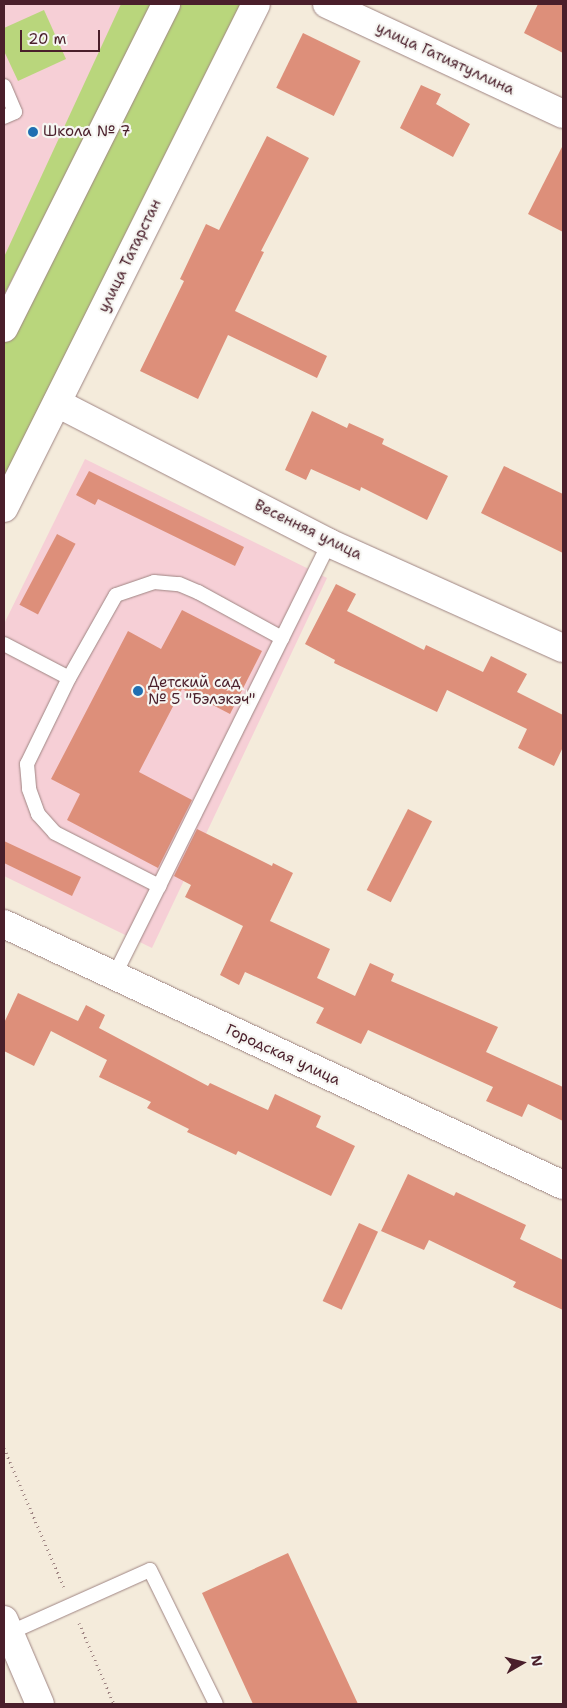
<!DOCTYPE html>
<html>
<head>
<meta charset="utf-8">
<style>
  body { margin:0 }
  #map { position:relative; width:567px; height:1708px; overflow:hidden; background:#f4ebdb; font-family:"Shantell Sans",sans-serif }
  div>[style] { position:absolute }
  .built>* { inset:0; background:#f6cfd6 }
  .green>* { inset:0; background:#b9d67c }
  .building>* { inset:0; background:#dd8f7a; transform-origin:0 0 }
  .path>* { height:3px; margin-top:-1.5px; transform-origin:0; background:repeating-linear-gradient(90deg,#9f8583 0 1px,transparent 0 5px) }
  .roads { filter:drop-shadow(0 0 1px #9f8583) drop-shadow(0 0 1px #9f8583) }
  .service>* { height:14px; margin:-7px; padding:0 7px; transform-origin:7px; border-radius:7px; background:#fff }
  .minor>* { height:28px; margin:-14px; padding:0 14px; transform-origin:14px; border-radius:14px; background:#fff }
  .dots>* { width:14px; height:14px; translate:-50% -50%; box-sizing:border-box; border:2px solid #f6f6f2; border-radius:50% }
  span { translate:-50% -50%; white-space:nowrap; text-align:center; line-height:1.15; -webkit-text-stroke:4.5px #f6f6f2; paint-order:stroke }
  .street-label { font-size:15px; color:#4a1f2b }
  .poi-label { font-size:15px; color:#4a1f2b }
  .left { translate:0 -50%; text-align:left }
  .frame { position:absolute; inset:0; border:5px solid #4a1f2b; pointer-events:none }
  .north { position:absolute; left:497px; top:1638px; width:50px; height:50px; -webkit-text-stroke:4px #f6f6f2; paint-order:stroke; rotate:82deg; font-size:14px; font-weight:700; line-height:20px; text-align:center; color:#4a1f2b }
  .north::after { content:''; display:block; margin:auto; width:18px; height:22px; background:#4a1f2b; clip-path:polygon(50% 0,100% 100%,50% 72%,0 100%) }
  .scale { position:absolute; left:20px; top:30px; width:80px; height:22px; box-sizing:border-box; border:2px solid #4a1f2b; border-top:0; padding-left:6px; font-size:15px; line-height:18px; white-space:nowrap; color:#4a1f2b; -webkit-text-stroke:4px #f6f6f2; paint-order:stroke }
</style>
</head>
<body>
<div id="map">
  <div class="built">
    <div style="clip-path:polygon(4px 4px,122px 4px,4px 260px)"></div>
    <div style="clip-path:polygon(85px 459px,327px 578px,152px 948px,4px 876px,4px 624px)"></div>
  </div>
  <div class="green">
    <div style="clip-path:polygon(121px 4px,153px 4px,4px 295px,4px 257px)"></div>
    <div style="clip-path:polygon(174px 4px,243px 4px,4px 487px,4px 343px)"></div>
    <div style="clip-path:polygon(44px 10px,66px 59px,18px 81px,4px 51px,4px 28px)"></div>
  </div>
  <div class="building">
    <div style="clip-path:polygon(538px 4px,563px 4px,563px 53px,524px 33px)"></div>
    <div style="left:303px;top:33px;width:64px;height:61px;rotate:26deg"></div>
    <div style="clip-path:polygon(421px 85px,441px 94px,436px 104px,470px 124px,453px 157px,400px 128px)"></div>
    <div style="clip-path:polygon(267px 136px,309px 158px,261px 251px,264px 252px,235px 311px,327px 356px,317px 378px,228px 335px,198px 399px,140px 371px,184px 281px,180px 279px,206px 224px,219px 230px)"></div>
    <div style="clip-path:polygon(563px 145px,563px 232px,528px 214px)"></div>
    <div style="clip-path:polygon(312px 411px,347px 428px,349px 423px,384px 439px,382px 444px,448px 476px,427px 520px,361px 487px,360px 491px,311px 469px,306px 480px,285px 470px)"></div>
    <div style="clip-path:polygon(504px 466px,563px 494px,563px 553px,481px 513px)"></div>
    <div style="clip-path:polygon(89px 471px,244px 547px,235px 566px,98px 499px,95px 505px,76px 495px)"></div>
    <div style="left:57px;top:534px;width:21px;height:80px;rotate:28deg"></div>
    <div style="clip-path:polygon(336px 584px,356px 594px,347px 611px,424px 650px,426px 645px,483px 672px,491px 656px,527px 674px,517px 692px,563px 715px,563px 747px,554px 766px,518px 748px,527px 729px,447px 690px,437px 712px,334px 663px,335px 660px,305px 644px)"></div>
    <div style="clip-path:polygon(182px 610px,262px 651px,230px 714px,182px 689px,139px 772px,192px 800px,158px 868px,67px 820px,80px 794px,51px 779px,128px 631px,161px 649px)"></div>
    <div style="left:408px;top:809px;width:27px;height:91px;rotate:27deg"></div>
    <div style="clip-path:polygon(197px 829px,272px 866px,273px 863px,293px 873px,270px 921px,330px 949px,317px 978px,355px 996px,370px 963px,394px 974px,391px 981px,498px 1027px,486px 1052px,563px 1087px,563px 1121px,528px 1104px,522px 1117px,486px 1101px,493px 1087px,368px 1030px,361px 1044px,316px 1023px,324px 1008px,245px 972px,239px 985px,220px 975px,243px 926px,185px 897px,191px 885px,174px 876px)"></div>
    <div style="clip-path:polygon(4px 841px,81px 877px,72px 896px,4px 863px)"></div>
    <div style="clip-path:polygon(18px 993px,78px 1021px,86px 1005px,105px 1015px,99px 1028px,208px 1086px,210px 1083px,268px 1110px,275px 1094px,321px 1116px,316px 1127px,355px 1146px,331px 1196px,238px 1151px,236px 1155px,187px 1132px,189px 1129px,147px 1108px,151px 1102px,99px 1077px,107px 1060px,51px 1031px,34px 1066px,4px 1051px,4px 1023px)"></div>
    <div style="clip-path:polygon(408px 1174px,454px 1196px,456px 1192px,526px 1225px,520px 1239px,563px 1260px,563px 1310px,513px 1287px,516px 1282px,429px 1240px,424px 1250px,381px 1231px)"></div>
    <div style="left:359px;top:1223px;width:21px;height:86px;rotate:25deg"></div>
    <div style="clip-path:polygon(288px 1553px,358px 1704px,253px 1704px,202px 1593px)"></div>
  </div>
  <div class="path">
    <div style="left:4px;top:1448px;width:151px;rotate:66.7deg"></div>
    <div style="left:79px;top:1623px;width:88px;rotate:66.6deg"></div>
  </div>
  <div class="roads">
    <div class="service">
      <div style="left:4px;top:86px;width:28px;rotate:67deg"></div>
      <div style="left:15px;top:112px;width:12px;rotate:156deg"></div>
      <div style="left:4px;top:644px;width:73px;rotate:27.6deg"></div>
      <div style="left:69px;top:678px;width:96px;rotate:116deg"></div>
      <div style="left:27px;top:764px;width:25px;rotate:85deg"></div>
      <div style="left:29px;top:789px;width:27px;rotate:70deg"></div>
      <div style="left:38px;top:814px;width:25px;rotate:48deg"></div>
      <div style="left:55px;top:833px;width:117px;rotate:27deg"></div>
      <div style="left:159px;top:886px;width:383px;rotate:-63.6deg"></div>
      <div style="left:69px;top:678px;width:95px;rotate:-60.5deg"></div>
      <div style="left:116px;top:595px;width:40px;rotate:-18.9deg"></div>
      <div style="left:154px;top:582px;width:25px;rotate:5deg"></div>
      <div style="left:179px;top:584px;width:21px;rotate:23deg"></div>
      <div style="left:198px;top:592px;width:96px;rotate:28.7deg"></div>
      <div style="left:114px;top:976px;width:101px;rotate:-63.4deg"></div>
      <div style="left:9px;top:1633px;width:154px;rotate:-24.1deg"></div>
      <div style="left:150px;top:1570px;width:149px;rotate:63.8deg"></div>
    </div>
    <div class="minor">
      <div style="left:327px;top:4px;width:260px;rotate:25deg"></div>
      <div style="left:4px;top:328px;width:362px;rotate:-63.4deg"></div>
      <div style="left:57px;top:403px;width:306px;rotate:27.2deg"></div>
      <div style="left:329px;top:543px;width:256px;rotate:24.2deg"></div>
      <div style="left:4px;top:508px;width:563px;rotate:-63.43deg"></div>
      <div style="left:4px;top:924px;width:617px;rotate:25.03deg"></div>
      <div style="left:4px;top:1620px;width:91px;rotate:66.8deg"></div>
    </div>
  </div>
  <div class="dots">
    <div style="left:33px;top:132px;background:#1f6fb2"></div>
    <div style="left:138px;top:691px;background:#1f6fb2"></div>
  </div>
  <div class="street-label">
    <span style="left:445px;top:59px;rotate:25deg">улица Гатиятуллина</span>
    <span style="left:130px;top:256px;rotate:-64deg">улица Татарстан</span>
    <span style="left:308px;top:530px;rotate:26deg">Весенняя улица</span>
    <span style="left:283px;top:1055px;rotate:25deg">Городская улица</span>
  </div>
  <div class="poi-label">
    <span class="left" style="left:43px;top:132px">Школа № 7</span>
    <span class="left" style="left:148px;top:691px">Детский сад<br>№ 5 "Бэлэкэч"</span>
  </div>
  <div class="frame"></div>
  <div class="north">N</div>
  <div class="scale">20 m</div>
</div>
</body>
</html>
